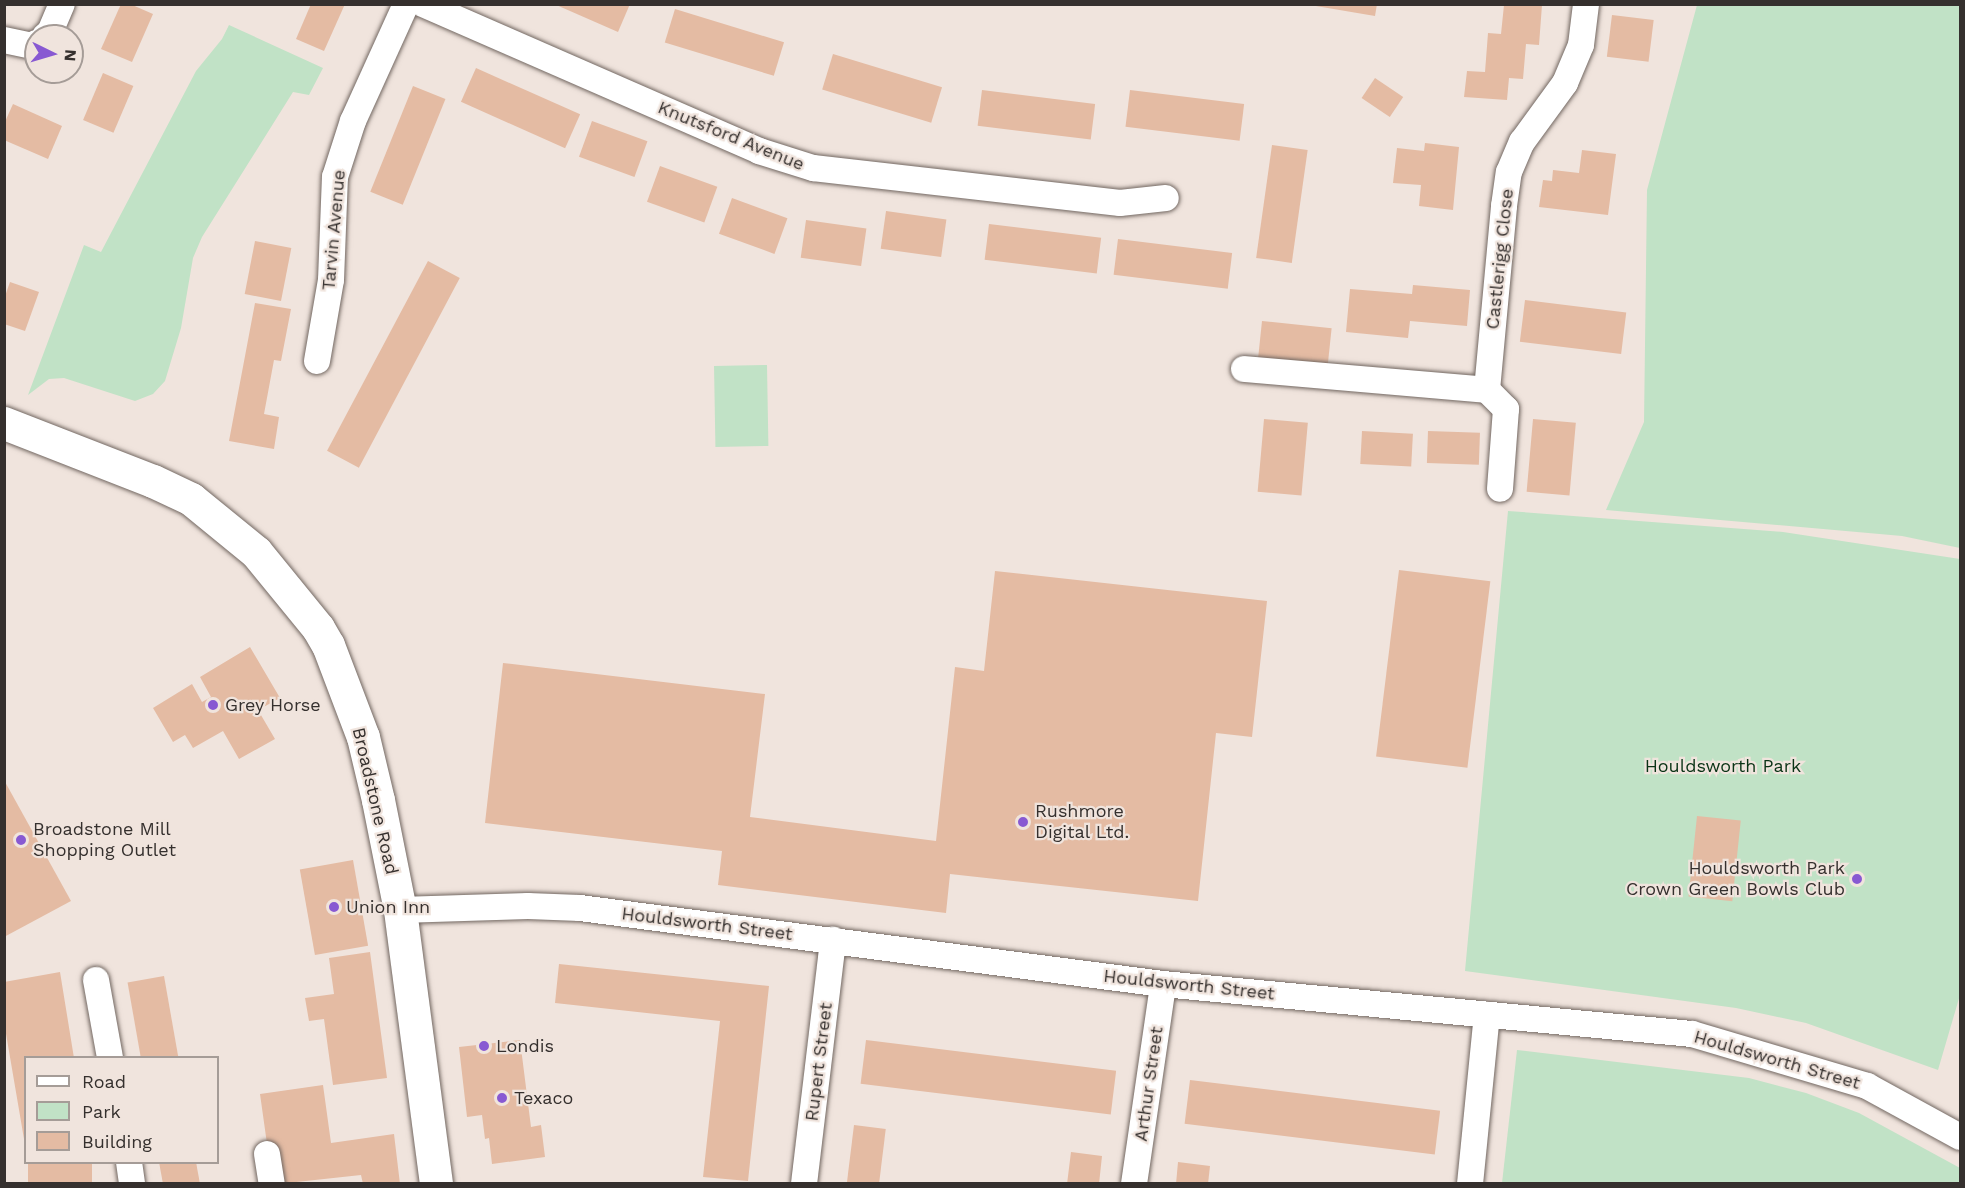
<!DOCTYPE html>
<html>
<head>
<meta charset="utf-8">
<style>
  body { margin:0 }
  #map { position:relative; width:1965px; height:1188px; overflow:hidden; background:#f0e4dd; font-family:"Work Sans",sans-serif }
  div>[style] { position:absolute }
  .green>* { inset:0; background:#c1e2c6; transform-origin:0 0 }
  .building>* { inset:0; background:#e4bba3; transform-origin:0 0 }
  .roads { filter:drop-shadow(0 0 2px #726761) drop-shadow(0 0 2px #726761) }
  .minor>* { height:26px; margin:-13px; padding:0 13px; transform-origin:13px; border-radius:13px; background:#fff }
  .secondary>* { height:33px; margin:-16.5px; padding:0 16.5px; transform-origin:16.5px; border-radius:16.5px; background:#fff }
  .dots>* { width:16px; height:16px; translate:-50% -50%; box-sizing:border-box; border:3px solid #f0e4dd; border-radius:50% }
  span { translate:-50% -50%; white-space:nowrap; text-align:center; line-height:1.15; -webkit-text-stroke:4.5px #f0e4dd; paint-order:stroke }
  .street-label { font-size:18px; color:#35302e }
  .poi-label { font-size:18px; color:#35302e }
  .left { translate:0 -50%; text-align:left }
  .right { translate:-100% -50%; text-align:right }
  .park-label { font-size:18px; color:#093315 }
  .frame { position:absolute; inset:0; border:6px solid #35302e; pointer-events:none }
  .legend { position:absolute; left:24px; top:1056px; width:195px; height:108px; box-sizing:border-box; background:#f0e4dd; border:2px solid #a59c97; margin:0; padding:8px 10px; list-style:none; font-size:18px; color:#35302e }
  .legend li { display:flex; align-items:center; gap:12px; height:30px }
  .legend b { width:30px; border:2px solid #a59c97 }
  .north { position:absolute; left:24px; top:24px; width:60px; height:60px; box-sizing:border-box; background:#f0e4dd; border:2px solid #a59c97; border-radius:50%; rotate:95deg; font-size:16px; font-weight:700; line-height:24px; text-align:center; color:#35302e }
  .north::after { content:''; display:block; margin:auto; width:21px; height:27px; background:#8859d2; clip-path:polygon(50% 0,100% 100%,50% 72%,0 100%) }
</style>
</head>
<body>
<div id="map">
  <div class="green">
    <div style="clip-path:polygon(1697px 5px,1960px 5px,1960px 548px,1902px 536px,1606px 510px,1644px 422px,1647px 190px)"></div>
    <div style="clip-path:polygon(229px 25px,323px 68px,309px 95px,293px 92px,202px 237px,193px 258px,181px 328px,165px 381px,153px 394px,135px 401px,64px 378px,49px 379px,28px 395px,84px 245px,101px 252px,196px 71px,222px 39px)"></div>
    <div style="left:767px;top:365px;width:81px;height:53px;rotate:89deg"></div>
    <div style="clip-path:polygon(1508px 511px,1783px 532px,1960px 559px,1960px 995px,1938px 1070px,1806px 1023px,1736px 1008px,1465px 971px)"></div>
    <div style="clip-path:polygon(1517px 1050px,1749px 1078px,1806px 1093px,1859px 1113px,1960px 1168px,1960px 1183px,1502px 1183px)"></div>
  </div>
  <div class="building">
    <div style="clip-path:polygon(121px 4px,130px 4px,153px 14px,132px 62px,101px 49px)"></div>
    <div style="clip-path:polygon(311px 4px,345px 4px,324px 51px,296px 39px)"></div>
    <div style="clip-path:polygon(554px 4px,630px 4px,618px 32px)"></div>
    <div style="clip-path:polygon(1304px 4px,1377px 4px,1375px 16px)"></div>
    <div style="clip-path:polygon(1504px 5px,1542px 5px,1539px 45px,1526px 44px,1523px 79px,1509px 78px,1507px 100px,1464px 97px,1467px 71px,1485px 72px,1488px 33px,1501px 34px)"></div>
    <div style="left:675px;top:9px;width:114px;height:35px;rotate:17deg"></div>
    <div style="left:1612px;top:15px;width:42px;height:42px;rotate:7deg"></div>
    <div style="left:833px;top:54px;width:114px;height:37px;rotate:17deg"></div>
    <div style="left:476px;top:68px;width:114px;height:37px;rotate:24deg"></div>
    <div style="left:103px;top:73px;width:33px;height:51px;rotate:23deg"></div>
    <div style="left:1375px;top:78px;width:34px;height:24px;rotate:34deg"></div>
    <div style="left:413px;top:86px;width:35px;height:114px;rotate:22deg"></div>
    <div style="left:982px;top:90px;width:114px;height:36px;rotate:7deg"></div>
    <div style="left:1130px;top:90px;width:115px;height:37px;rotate:7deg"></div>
    <div style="clip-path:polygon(13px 104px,62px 126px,48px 159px,4px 140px,4px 124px)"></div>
    <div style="left:592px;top:121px;width:59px;height:38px;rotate:20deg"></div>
    <div style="clip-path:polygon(1425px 143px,1459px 147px,1453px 210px,1419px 206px,1421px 185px,1393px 183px,1397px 148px,1424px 151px)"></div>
    <div style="left:1272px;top:145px;width:36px;height:114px;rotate:8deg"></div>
    <div style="clip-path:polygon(1582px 150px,1616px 154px,1608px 215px,1539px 207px,1543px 180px,1552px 181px,1553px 170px,1579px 173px)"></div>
    <div style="left:660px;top:166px;width:61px;height:38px;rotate:20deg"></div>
    <div style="left:732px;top:198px;width:59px;height:38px;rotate:20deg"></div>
    <div style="left:886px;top:211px;width:61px;height:38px;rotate:8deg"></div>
    <div style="left:806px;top:220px;width:61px;height:38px;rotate:8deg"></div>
    <div style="left:989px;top:224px;width:113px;height:36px;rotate:7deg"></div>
    <div style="left:1118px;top:239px;width:115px;height:36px;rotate:7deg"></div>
    <div style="left:255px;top:241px;width:37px;height:54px;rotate:11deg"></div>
    <div style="left:428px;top:261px;width:36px;height:215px;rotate:28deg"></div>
    <div style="clip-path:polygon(10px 282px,39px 292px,25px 331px,4px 324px,4px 299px)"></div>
    <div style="clip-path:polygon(1413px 285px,1470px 290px,1467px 326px,1410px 321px,1408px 338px,1346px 332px,1350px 289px,1412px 294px)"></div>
    <div style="left:1525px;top:300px;width:102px;height:42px;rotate:7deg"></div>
    <div style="clip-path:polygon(255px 303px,291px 309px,281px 361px,274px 360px,264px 414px,279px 417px,274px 449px,229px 441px)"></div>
    <div style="left:1262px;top:321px;width:70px;height:42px;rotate:6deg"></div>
    <div style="left:1264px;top:419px;width:44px;height:73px;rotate:5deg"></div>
    <div style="left:1533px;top:419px;width:43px;height:73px;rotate:5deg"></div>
    <div style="left:1362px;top:431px;width:51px;height:33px;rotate:3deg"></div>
    <div style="left:1428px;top:431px;width:52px;height:32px;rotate:2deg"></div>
    <div style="left:1399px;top:570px;width:92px;height:188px;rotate:7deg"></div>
    <div style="clip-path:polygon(995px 571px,1267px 601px,1252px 737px,1216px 733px,1198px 901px,950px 874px,946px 913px,718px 885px,722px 851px,485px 823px,503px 663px,765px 694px,750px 817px,936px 841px,955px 667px,984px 671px)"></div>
    <div style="clip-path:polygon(250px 647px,280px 698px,258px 710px,275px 739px,239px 759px,223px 731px,193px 748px,185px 735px,173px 742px,153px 708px,192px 684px,202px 702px,211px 697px,200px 677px)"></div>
    <div style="clip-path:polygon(4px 780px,71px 901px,4px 937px)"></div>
    <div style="left:1697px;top:816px;width:44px;height:81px;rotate:6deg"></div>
    <div style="left:353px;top:860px;width:87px;height:54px;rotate:80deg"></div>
    <div style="clip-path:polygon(370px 952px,387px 1078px,333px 1085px,324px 1019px,309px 1021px,305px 998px,334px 994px,329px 958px)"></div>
    <div style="clip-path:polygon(559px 964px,769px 986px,748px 1181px,703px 1177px,720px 1021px,555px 1003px)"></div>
    <div style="clip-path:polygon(60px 972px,74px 1058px,26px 1058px,24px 1139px,4px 1022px,4px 982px)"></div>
    <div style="left:164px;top:976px;width:83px;height:37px;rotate:80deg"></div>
    <div style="clip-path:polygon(520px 1040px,531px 1127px,541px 1125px,545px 1157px,492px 1164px,489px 1138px,485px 1139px,482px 1115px,467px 1117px,459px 1047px)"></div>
    <div style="left:866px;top:1040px;width:252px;height:44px;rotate:7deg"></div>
    <div style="left:1190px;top:1080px;width:252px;height:44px;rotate:7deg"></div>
    <div style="clip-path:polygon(323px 1085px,331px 1143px,394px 1134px,400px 1184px,363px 1184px,361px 1175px,278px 1184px,268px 1151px,260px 1094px)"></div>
    <div style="left:854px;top:1125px;width:32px;height:59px;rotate:7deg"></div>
    <div style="clip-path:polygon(1071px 1152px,1102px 1156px,1099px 1184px,1067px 1184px)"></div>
    <div style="left:28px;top:1162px;width:64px;height:22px"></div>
    <div style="clip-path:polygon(159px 1162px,196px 1162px,200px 1184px,163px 1184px)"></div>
    <div style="clip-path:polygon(1178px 1162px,1210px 1166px,1208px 1184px,1176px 1184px)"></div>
  </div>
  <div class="roads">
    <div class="minor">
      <div style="left:423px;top:4px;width:367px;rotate:23.6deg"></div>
      <div style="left:759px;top:151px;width:57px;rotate:17.5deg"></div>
      <div style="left:813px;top:168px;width:309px;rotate:6.5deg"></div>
      <div style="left:1120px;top:203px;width:46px;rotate:-6.2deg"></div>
      <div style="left:45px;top:36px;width:6px;rotate:-39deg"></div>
      <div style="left:50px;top:32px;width:30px;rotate:-67deg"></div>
      <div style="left:4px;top:40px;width:29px;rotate:12deg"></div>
      <div style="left:32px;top:46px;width:5px;rotate:-37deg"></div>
      <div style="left:317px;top:361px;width:82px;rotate:-80.2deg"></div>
      <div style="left:331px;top:280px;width:103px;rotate:-87.8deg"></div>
      <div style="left:335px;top:177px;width:59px;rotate:-72.2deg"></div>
      <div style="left:353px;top:121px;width:128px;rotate:-65.6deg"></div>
      <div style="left:1244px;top:369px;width:244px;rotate:4.9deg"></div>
      <div style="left:1487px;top:390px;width:185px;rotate:-84.7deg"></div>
      <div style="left:1504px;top:206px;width:34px;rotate:-82deg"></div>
      <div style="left:1509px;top:172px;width:33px;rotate:-67deg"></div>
      <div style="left:1522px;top:142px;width:73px;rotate:-53.9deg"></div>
      <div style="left:1565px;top:83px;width:41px;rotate:-67.2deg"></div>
      <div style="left:1581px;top:45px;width:41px;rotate:-83deg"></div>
      <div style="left:1487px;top:390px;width:27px;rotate:45deg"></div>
      <div style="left:1506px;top:409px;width:80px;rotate:94.3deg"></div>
      <div style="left:400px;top:910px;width:128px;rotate:-1.8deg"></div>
      <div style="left:528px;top:906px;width:52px;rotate:2.2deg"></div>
      <div style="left:580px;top:908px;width:588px;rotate:7.43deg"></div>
      <div style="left:1163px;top:984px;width:531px;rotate:5.4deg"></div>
      <div style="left:1692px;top:1034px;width:183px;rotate:16.5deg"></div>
      <div style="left:1867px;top:1086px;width:106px;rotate:28.7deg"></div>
      <div style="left:96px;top:980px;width:79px;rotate:79.8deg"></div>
      <div style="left:267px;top:1154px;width:30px;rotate:81deg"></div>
      <div style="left:129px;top:1162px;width:22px;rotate:82deg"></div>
      <div style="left:804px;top:1184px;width:246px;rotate:-83.2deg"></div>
      <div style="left:1134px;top:1184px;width:202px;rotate:-81.7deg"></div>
      <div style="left:1470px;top:1184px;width:170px;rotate:-84.3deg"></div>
    </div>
    <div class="secondary">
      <div style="left:4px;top:423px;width:160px;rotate:21.3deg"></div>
      <div style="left:153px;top:481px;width:42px;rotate:25.3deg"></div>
      <div style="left:191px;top:499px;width:84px;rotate:39.2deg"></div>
      <div style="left:256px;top:552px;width:98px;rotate:50.8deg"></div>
      <div style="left:318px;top:628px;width:20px;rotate:60deg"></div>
      <div style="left:328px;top:645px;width:98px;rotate:69.2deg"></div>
      <div style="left:363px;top:737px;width:65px;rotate:76.6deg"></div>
      <div style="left:378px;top:800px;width:112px;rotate:78.7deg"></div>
      <div style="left:400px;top:910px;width:276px;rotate:82.5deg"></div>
    </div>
  </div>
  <div class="dots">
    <div style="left:213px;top:705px;background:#8859d2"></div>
    <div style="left:1023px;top:822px;background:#8859d2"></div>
    <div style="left:21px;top:840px;background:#8859d2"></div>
    <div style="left:1857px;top:879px;background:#8859d2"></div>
    <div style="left:334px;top:907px;background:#8859d2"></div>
    <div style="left:484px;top:1046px;background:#8859d2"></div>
    <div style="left:502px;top:1098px;background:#8859d2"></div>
  </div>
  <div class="street-label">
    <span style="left:731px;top:136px;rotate:22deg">Knutsford Avenue</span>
    <span style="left:334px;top:230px;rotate:-85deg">Tarvin Avenue</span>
    <span style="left:1500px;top:259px;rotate:-84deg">Castlerigg Close</span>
    <span style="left:375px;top:801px;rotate:77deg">Broadstone Road</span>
    <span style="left:707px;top:924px;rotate:7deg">Houldsworth Street</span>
    <span style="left:1189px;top:985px;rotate:6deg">Houldsworth Street</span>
    <span style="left:1777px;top:1060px;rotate:16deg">Houldsworth Street</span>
    <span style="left:819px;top:1062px;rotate:-83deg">Rupert Street</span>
    <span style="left:1149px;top:1084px;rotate:-82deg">Arthur Street</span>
  </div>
  <div class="poi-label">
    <span class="left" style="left:225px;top:705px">Grey Horse</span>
    <span class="left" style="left:1035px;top:822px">Rushmore<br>Digital Ltd.</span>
    <span class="left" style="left:33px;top:840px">Broadstone Mill<br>Shopping Outlet</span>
    <span class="right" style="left:1845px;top:879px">Houldsworth Park<br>Crown Green Bowls Club</span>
    <span class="left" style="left:346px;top:907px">Union Inn</span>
    <span class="left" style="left:496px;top:1046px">Londis</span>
    <span class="left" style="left:514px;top:1098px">Texaco</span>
  </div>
  <div class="park-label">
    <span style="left:1723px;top:766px">Houldsworth Park</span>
  </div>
  <div class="frame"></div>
  <ul class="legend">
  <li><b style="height:8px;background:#fff"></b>Road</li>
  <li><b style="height:16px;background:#c1e2c6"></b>Park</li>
  <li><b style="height:16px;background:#e4bba3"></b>Building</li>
  </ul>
  <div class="north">N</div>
</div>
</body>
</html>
